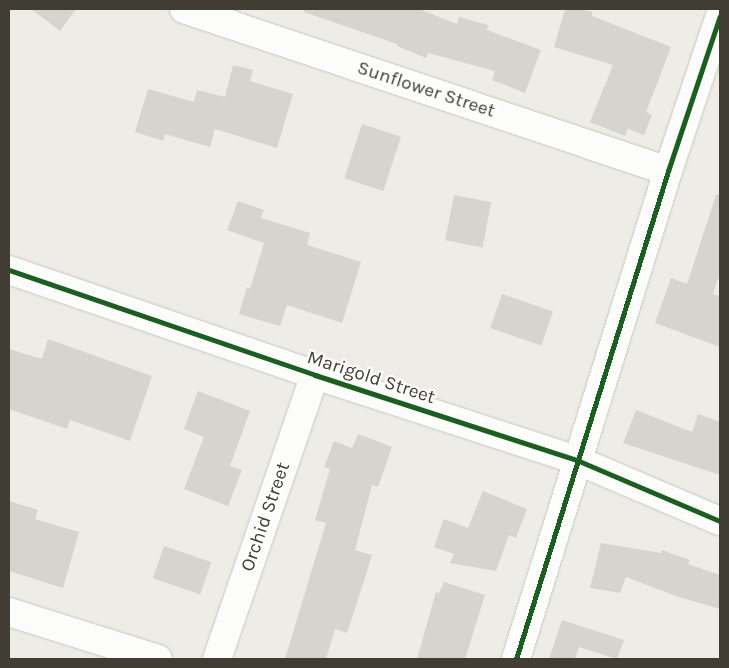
<!DOCTYPE html>
<html>
<head>
<meta charset="utf-8">
<style>
  body { margin:0 }
  #map { position:relative; width:729px; height:668px; overflow:hidden; background:#edece7; font-family:Karla,sans-serif }
  div>[style] { position:absolute }
  .building>* { inset:0; background:#d6d4cf; transform-origin:0 0 }
  .roads { filter:drop-shadow(0 0 1px #c9c8c3) drop-shadow(0 0 1px #c9c8c3) }
  .minor>* { height:28px; margin:-14px; padding:0 14px; transform-origin:14px; border-radius:14px; background:#fcfcfb }
  .cycleway>* { height:5px; margin:-2.5px; padding:0 2.5px; transform-origin:2.5px; border-radius:2.5px; background:#1b5e20 }
  span { translate:-50% -50%; white-space:nowrap; text-align:center; line-height:1.15; -webkit-text-stroke:4.5px #fff; paint-order:stroke }
  .street-label { font-size:19px; color:#413d34 }
  .frame { position:absolute; inset:0; border:10px solid #413d34; pointer-events:none }
</style>
</head>
<body>
<div id="map">
  <div class="building">
    <div style="clip-path:polygon(31px 9px,76px 9px,60px 31px)"></div>
    <div style="clip-path:polygon(305px 9px,419px 9px,457px 24px,459px 17px,488px 25px,487px 30px,541px 50px,525px 93px,492px 80px,495px 71px,428px 53px,426px 58px,397px 46px,397px 44px,304px 12px)"></div>
    <div style="clip-path:polygon(565px 9px,580px 9px,592px 12px,592px 16px,671px 47px,646px 112px,652px 115px,644px 135px,628px 129px,625px 136px,590px 122px,613px 65px,554px 47px)"></div>
    <div style="clip-path:polygon(233px 65px,253px 70px,250px 81px,293px 94px,277px 148px,215px 129px,210px 147px,165px 134px,163px 141px,135px 132px,148px 89px,194px 102px,197px 90px,225px 97px)"></div>
    <div style="left:362px;top:124px;width:41px;height:57px;rotate:18deg"></div>
    <div style="left:454px;top:195px;width:38px;height:46px;rotate:11deg"></div>
    <div style="clip-path:polygon(716px 195px,720px 195px,720px 272px,713px 294px,720px 296px,720px 347px,655px 323px,671px 278px,687px 284px)"></div>
    <div style="clip-path:polygon(238px 201px,264px 210px,261px 218px,310px 233px,307px 245px,361px 262px,342px 323px,287px 305px,280px 326px,239px 314px,247px 287px,250px 289px,264px 243px,227px 230px)"></div>
    <div style="left:502px;top:294px;width:54px;height:36px;rotate:19deg"></div>
    <div style="clip-path:polygon(48px 339px,152px 376px,130px 441px,70px 420px,67px 429px,9px 409px,9px 349px,42px 359px)"></div>
    <div style="clip-path:polygon(198px 391px,250px 411px,230px 466px,242px 470px,228px 506px,184px 489px,204px 437px,184px 429px)"></div>
    <div style="clip-path:polygon(636px 410px,692px 432px,698px 414px,720px 422px,720px 475px,623px 443px)"></div>
    <div style="clip-path:polygon(358px 434px,392px 447px,378px 487px,372px 485px,355px 550px,372px 555px,363px 584px,347px 633px,335px 629px,326px 659px,285px 659px,326px 523px,315px 520px,330px 469px,324px 467px,334px 441px,352px 448px)"></div>
    <div style="clip-path:polygon(483px 491px,527px 509px,516px 538px,509px 535px,496px 571px,450px 563px,454px 554px,434px 547px,444px 519px,468px 528px)"></div>
    <div style="clip-path:polygon(9px 501px,38px 510px,35px 519px,79px 532px,63px 588px,9px 571px)"></div>
    <div style="clip-path:polygon(601px 543px,661px 553px,662px 550px,690px 560px,688px 564px,720px 575px,720px 609px,676px 596px,626px 577px,620px 593px,590px 588px)"></div>
    <div style="left:164px;top:546px;width:50px;height:34px;rotate:19deg"></div>
    <div style="clip-path:polygon(444px 582px,485px 595px,465px 659px,417px 659px,436px 592px,439px 593px)"></div>
    <div style="clip-path:polygon(562px 620px,624px 640px,617px 659px,579px 647px,575px 659px,549px 659px)"></div>
  </div>
  <div class="roads">
    <div class="minor">
      <div style="left:184px;top:9px;width:510px;rotate:18.51deg"></div>
      <div style="left:9px;top:270px;width:324px;rotate:18.9deg"></div>
      <div style="left:315px;top:375px;width:278px;rotate:18deg"></div>
      <div style="left:579px;top:461px;width:153px;rotate:23.1deg"></div>
      <div style="left:9px;top:612px;width:156px;rotate:17.5deg"></div>
      <div style="left:217px;top:659px;width:300px;rotate:-71deg"></div>
      <div style="left:516px;top:659px;width:511px;rotate:-72.7deg"></div>
      <div style="left:668px;top:171px;width:163px;rotate:-71.5deg"></div>
    </div>
  </div>
  <div class="cycleway">
    <div style="left:9px;top:270px;width:324px;rotate:18.9deg"></div>
    <div style="left:315px;top:375px;width:278px;rotate:18deg"></div>
    <div style="left:579px;top:461px;width:153px;rotate:23.1deg"></div>
    <div style="left:516px;top:659px;width:511px;rotate:-72.7deg"></div>
    <div style="left:668px;top:171px;width:163px;rotate:-71.5deg"></div>
  </div>
  <div class="street-label">
    <span style="left:426px;top:90px;rotate:18deg">Sunflower Street</span>
    <span style="left:371px;top:378px;rotate:18deg">Marigold Street</span>
    <span style="left:266px;top:517px;rotate:-71deg">Orchid Street</span>
  </div>
  <div class="frame"></div>
</div>
</body>
</html>
